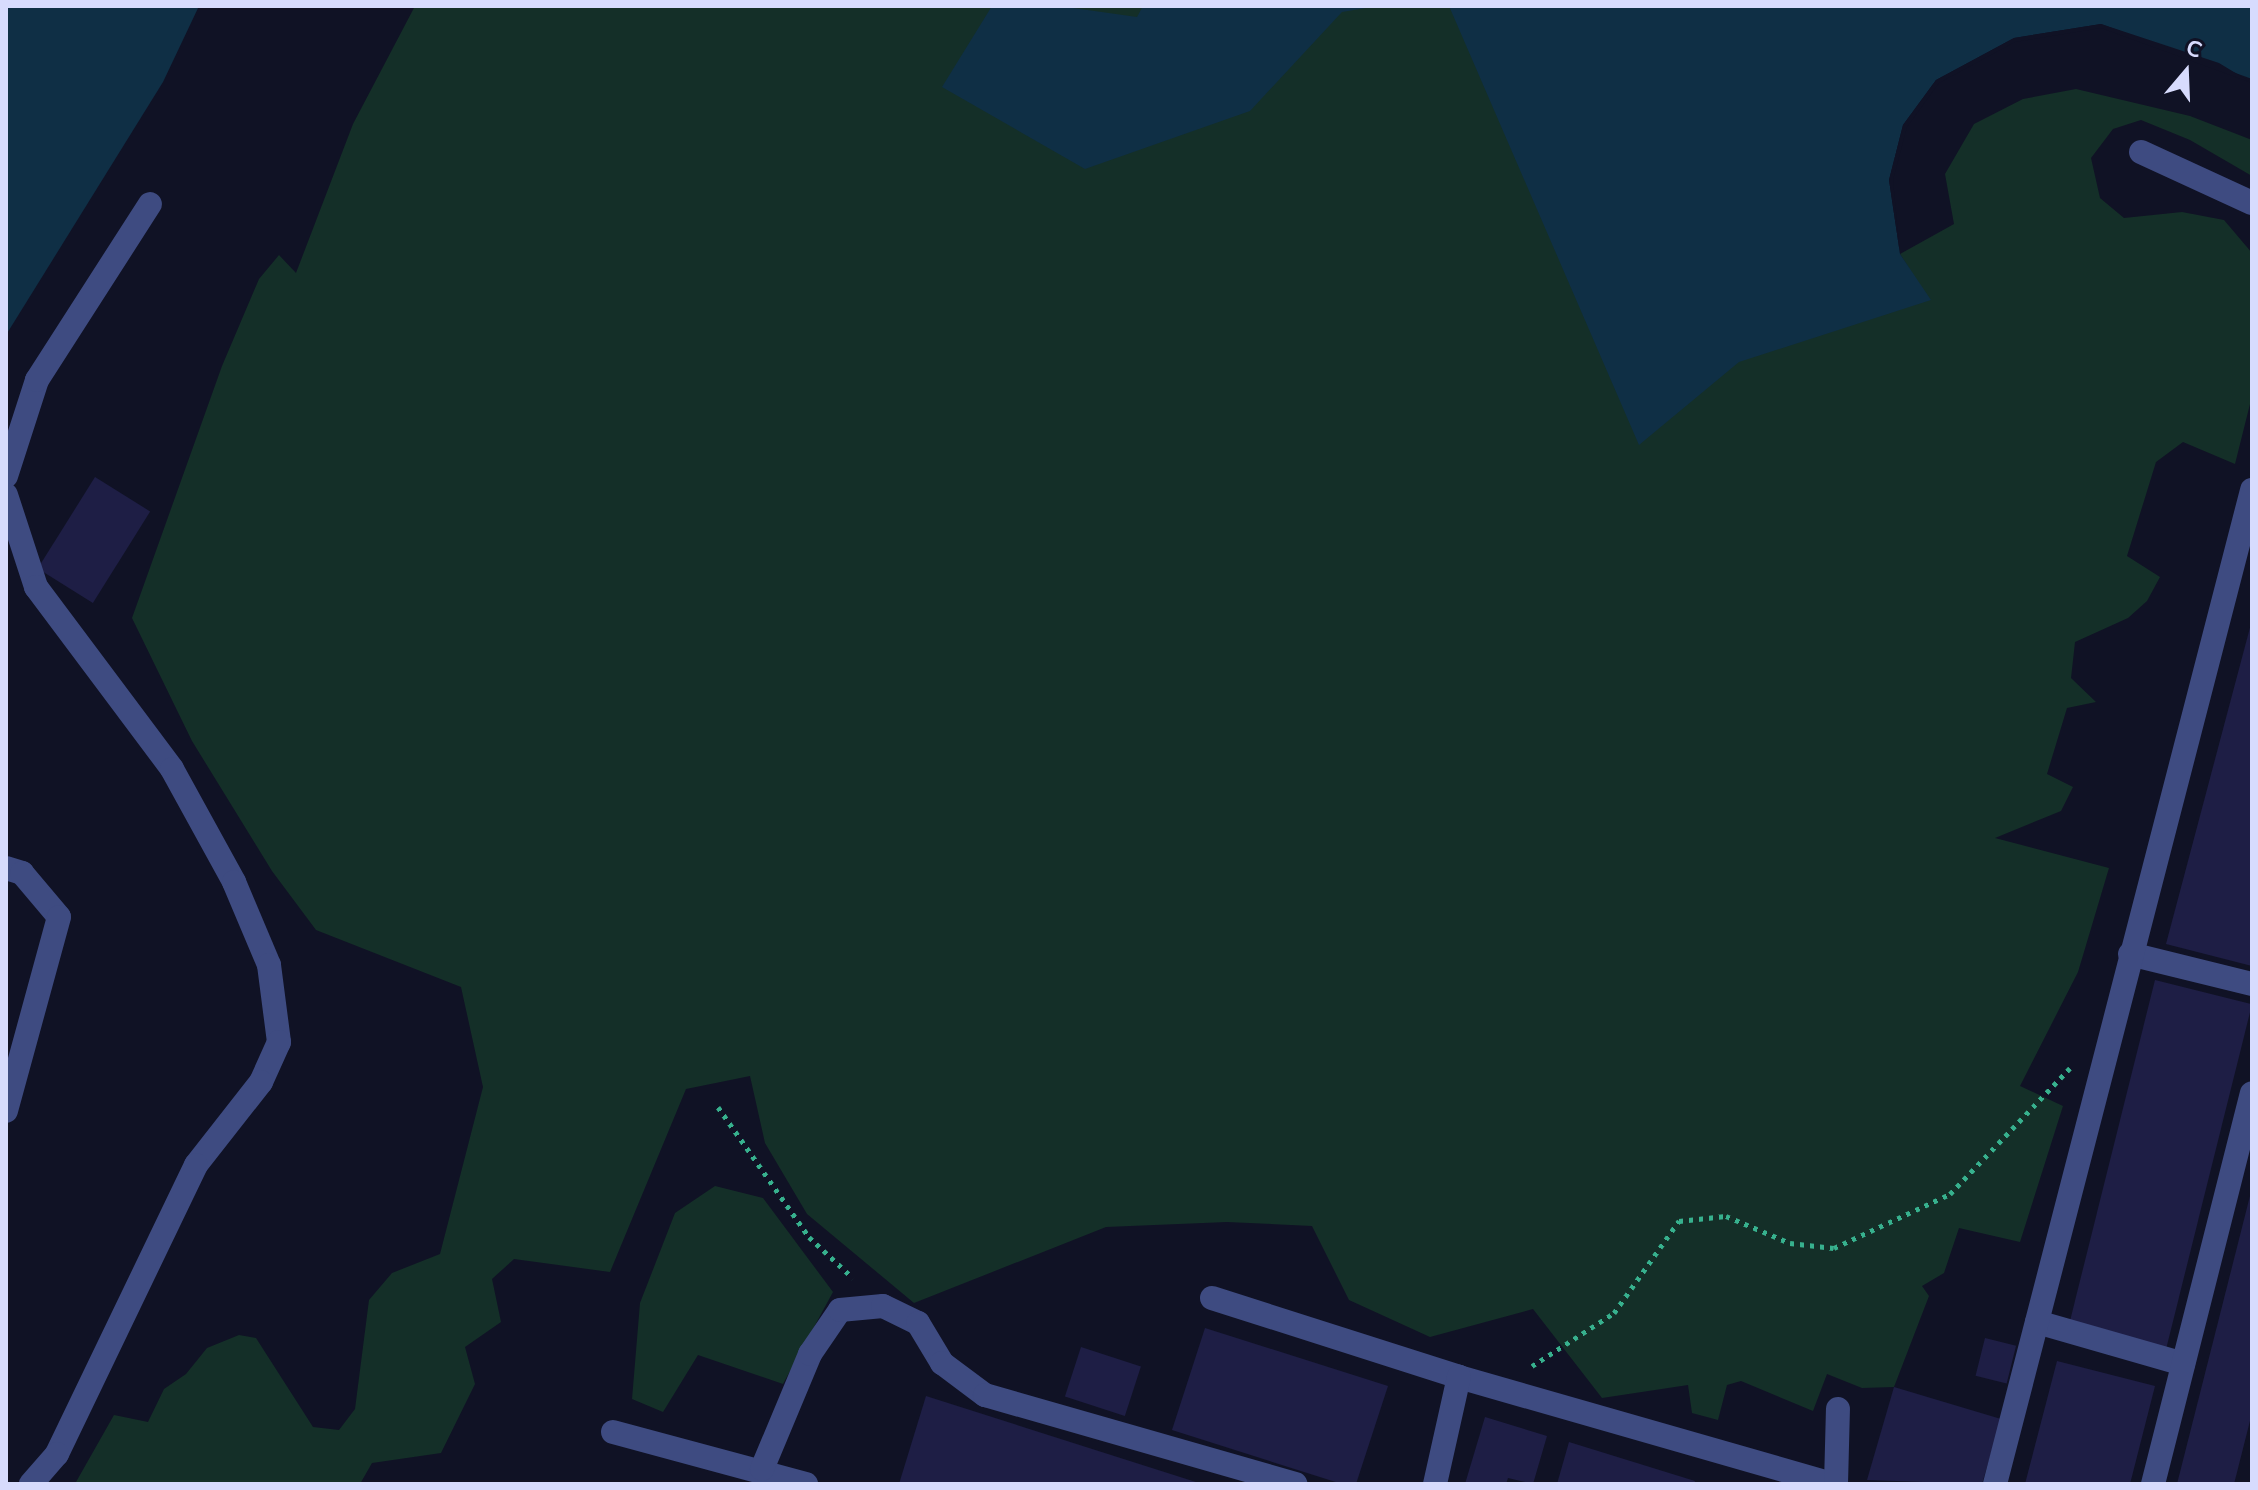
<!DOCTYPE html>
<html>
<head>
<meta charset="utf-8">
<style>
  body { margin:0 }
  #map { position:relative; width:2258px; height:1490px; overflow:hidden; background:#101225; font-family:"Nunito Sans",sans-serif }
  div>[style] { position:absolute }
  .green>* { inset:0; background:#142f28 }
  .water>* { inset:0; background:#0f2f45 }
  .pier>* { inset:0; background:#101225 }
  .building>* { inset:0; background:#1e1e45; transform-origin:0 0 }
  .path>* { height:5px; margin-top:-2.5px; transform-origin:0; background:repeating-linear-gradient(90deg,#37b18e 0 4px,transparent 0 10px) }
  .minor>* { height:24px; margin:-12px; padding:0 12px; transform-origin:12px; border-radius:12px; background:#3e4b81 }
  span { translate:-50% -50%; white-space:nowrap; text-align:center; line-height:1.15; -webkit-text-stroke:6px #101225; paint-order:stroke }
  .frame { position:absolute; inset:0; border:8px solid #d7dbfd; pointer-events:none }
  .north { position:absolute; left:2146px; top:32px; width:80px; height:80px; -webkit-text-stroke:6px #101225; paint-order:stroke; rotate:19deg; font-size:22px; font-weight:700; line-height:32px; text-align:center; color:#d7dbfd }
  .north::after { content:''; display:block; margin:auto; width:28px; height:36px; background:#d7dbfd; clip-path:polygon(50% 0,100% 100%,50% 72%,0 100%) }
</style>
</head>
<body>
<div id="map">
  <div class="green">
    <div style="clip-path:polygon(415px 6px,1840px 6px,1845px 224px,1928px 298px,1900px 254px,1954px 224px,1945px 174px,1974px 124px,2023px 99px,2076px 89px,2190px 116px,2252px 140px,2252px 176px,2190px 140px,2141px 120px,2113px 129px,2091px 158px,2100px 198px,2124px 218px,2182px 212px,2224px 220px,2252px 253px,2252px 396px,2235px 464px,2183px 442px,2156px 462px,2127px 556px,2160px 577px,2147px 601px,2128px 618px,2075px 642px,2071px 678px,2096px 702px,2067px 708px,2047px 774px,2073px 787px,2061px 811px,1995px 838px,2109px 868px,2078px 972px,2020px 1086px,2063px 1106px,2020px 1242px,1959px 1228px,1944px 1273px,1922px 1286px,1929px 1296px,1894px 1387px,1862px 1388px,1827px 1374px,1813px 1411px,1741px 1381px,1727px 1385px,1718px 1420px,1692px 1413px,1688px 1385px,1602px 1398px,1533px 1309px,1430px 1337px,1349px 1300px,1312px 1226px,1227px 1222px,1106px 1227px,914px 1303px,807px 1214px,765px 1143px,750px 1076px,686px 1089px,610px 1272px,514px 1259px,492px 1279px,501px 1322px,465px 1347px,475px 1384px,441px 1453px,372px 1463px,360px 1484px,76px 1482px,114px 1415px,148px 1422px,164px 1389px,186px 1374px,207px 1348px,239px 1335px,256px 1338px,313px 1427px,339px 1430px,355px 1409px,369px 1300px,392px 1273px,440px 1254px,483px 1087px,461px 987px,316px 930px,272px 871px,192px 741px,132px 618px,222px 366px,259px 279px,279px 255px,296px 273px,353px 124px)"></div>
    <div style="clip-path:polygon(715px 1186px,763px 1198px,833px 1292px,783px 1384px,698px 1355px,663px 1412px,632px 1399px,640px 1303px,675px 1213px)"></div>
  </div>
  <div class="water">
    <div style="clip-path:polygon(6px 6px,199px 6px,163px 82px,6px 335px)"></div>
    <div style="clip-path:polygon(992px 6px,1059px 6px,1137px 17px,1143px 6px,1378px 6px,1342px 12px,1250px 111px,1085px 169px,942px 87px)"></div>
    <div style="clip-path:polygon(1449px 6px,2252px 6px,2252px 79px,2101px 24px,2014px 38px,1936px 80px,1903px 125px,1889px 180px,1900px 254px,1931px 300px,1739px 362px,1639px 445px)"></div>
  </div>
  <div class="pier">
    <div style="clip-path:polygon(2101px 24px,2219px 63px,2252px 83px,2101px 28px,2015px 42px,1939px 83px,1907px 127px,1893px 180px,1900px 254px,1889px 180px,1903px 125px,1936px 80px,2014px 38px)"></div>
  </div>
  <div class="building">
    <div style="left:95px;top:477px;width:65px;height:108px;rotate:32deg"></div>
    <div style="clip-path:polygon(2252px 620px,2252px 966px,2166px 944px)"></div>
    <div style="left:2155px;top:980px;width:100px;height:355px;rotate:14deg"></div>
    <div style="clip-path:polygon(2251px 1192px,2252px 1413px,2234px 1484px,2177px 1484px)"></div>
    <div style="clip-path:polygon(1205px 1328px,1388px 1386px,1356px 1484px,1342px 1484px,1172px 1430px)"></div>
    <div style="left:1985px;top:1338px;width:32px;height:39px;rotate:14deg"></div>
    <div style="left:1081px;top:1347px;width:63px;height:52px;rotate:18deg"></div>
    <div style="clip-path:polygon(2057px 1361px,2155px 1386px,2130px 1484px,2025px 1484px)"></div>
    <div style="clip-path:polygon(1894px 1387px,2001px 1419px,1982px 1484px,1867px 1480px)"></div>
    <div style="clip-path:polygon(926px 1396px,1199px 1483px,1199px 1484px,899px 1484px)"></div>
    <div style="clip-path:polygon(1485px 1417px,1547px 1436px,1533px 1484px,1508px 1478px,1506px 1484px,1465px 1484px)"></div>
    <div style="clip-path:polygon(1569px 1442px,1695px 1481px,1694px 1484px,1557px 1484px)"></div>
  </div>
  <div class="path">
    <div style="left:718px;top:1107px;width:159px;rotate:55deg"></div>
    <div style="left:809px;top:1237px;width:60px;rotate:43deg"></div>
    <div style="left:1532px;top:1366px;width:98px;rotate:-32.9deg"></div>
    <div style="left:1614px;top:1313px;width:113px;rotate:-54.8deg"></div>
    <div style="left:1679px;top:1221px;width:47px;rotate:-6.1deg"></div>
    <div style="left:1726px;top:1216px;width:69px;rotate:22.9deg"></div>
    <div style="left:1790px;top:1243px;width:44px;rotate:6.5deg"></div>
    <div style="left:1834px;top:1248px;width:128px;rotate:-25deg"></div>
    <div style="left:1950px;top:1194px;width:174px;rotate:-46.4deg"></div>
  </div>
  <div class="minor">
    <div style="left:2141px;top:152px;width:122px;rotate:24.7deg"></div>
    <div style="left:6px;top:476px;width:101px;rotate:-72.1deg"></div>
    <div style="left:37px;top:380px;width:209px;rotate:-57.3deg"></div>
    <div style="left:6px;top:495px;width:97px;rotate:71.9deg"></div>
    <div style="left:36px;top:587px;width:227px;rotate:53.2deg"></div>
    <div style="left:172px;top:769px;width:129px;rotate:61.2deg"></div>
    <div style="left:234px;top:882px;width:90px;rotate:67.1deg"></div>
    <div style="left:269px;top:965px;width:78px;rotate:82.6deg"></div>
    <div style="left:279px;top:1042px;width:44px;rotate:114.2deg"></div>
    <div style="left:261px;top:1082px;width:105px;rotate:128.1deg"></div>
    <div style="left:196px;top:1165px;width:321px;rotate:115.7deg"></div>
    <div style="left:57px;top:1454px;width:40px;rotate:131deg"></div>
    <div style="left:6px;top:868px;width:17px;rotate:17deg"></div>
    <div style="left:22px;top:873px;width:57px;rotate:49.9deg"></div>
    <div style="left:59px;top:917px;width:201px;rotate:105.3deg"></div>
    <div style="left:2130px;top:954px;width:126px;rotate:13.8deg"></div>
    <div style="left:1212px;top:1298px;width:259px;rotate:17.7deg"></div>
    <div style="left:1459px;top:1377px;width:389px;rotate:16deg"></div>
    <div style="left:2037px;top:1322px;width:152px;rotate:16deg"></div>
    <div style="left:613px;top:1432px;width:200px;rotate:15.1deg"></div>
    <div style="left:762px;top:1469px;width:125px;rotate:-67.3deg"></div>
    <div style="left:810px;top:1354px;width:53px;rotate:-55.7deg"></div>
    <div style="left:840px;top:1310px;width:43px;rotate:-5.3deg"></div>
    <div style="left:883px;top:1306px;width:39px;rotate:26deg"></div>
    <div style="left:918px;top:1323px;width:47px;rotate:59deg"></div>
    <div style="left:942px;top:1363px;width:54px;rotate:36.7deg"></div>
    <div style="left:985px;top:1395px;width:323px;rotate:16deg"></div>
    <div style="left:1435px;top:1484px;width:110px;rotate:-77.4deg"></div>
    <div style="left:1836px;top:1484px;width:75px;rotate:-88.5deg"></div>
    <div style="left:1995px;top:1484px;width:1027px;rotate:-75.5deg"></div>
    <div style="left:2153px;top:1484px;width:403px;rotate:-75.8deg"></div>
  </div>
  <div class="frame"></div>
  <div class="north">С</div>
</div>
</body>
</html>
